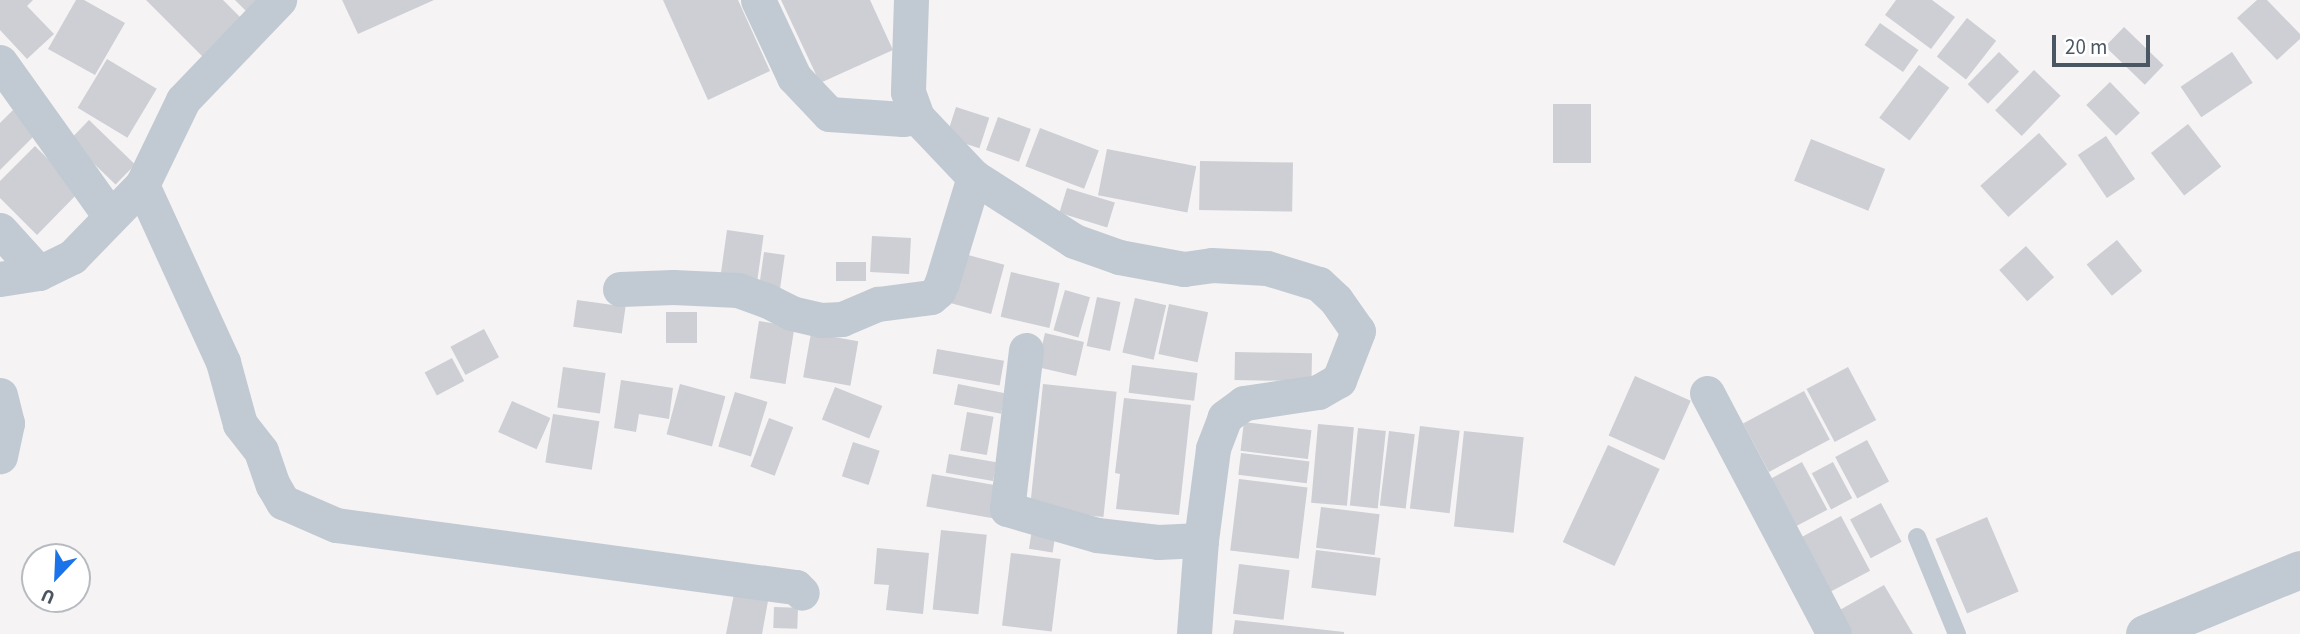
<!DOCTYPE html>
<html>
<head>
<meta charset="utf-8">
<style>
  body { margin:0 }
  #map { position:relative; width:2300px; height:634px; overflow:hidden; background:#f5f3f3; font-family:"Source Sans 3",sans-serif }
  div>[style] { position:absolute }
  .building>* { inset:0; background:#cdcfd5; transform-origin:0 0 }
  .service>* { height:18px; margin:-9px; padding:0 9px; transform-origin:9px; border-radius:9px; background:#c1cad2 }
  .minor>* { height:35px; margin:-17.5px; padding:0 17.5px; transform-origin:17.5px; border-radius:17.5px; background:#c1cad2 }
  .tertiary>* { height:38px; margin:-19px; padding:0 19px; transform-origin:19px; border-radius:19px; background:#c1cad2 }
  span { translate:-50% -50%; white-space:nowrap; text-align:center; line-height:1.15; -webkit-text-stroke:5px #fff; paint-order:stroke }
  .north { position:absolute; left:21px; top:543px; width:70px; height:70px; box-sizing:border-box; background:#fff; border:2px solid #b7bbc0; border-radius:50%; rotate:203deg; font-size:19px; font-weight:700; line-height:28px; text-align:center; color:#4a5661 }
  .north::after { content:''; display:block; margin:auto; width:24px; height:32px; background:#1a73e8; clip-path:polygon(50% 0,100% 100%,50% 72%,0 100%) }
  .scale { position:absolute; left:2052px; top:35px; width:98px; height:32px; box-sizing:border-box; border:4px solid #4a5661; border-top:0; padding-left:9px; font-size:21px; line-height:24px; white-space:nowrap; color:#4a5661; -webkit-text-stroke:5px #fff; paint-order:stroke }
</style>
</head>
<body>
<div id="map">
  <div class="building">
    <div style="clip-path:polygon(0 0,33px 0,27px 6px,54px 34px,27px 59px,0 30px)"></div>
    <div style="clip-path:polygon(76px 0,84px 0,125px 23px,95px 75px,48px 49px)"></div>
    <div style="clip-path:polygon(146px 0,223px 0,242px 19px,203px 57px)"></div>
    <div style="clip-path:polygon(235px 0,265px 0,250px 15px)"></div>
    <div style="clip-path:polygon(342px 0,434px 0,358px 34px)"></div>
    <div style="clip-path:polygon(663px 0,738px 0,770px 71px,708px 100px)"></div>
    <div style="clip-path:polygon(781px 0,870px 0,893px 50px,820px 83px)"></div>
    <div style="clip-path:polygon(1896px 0,1932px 0,1955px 17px,1931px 49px,1885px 15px)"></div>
    <div style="clip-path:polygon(2257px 0,2267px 0,2300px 34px,2300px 39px,2277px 60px,2237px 18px)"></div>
    <div style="left:1967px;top:18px;width:37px;height:49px;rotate:38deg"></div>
    <div style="left:1880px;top:23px;width:47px;height:27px;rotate:35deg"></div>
    <div style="left:2124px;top:27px;width:55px;height:27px;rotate:44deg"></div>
    <div style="left:1999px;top:52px;width:28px;height:45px;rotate:44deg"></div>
    <div style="left:2232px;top:52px;width:37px;height:62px;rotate:56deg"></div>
    <div style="left:107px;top:59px;width:58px;height:57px;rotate:31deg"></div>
    <div style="left:1919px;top:65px;width:38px;height:66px;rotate:37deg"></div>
    <div style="left:2034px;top:70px;width:37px;height:56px;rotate:44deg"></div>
    <div style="left:2110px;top:82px;width:43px;height:33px;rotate:46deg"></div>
    <div style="left:1553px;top:104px;width:38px;height:59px"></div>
    <div style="left:956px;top:107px;width:35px;height:32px;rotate:18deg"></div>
    <div style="clip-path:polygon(13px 110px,37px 133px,0 170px,0 123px)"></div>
    <div style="left:998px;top:117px;width:35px;height:35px;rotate:20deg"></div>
    <div style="left:89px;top:120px;width:64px;height:28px;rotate:44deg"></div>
    <div style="left:2188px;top:124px;width:54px;height:47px;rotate:52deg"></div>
    <div style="left:1040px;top:128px;width:63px;height:41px;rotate:21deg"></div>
    <div style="left:2039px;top:133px;width:42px;height:79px;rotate:48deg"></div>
    <div style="left:2106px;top:136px;width:52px;height:34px;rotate:56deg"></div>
    <div style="left:1811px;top:139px;width:80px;height:45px;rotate:22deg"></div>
    <div style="clip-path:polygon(35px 146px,80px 191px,37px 235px,0 198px,0 181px)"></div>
    <div style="left:1107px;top:149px;width:91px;height:47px;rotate:11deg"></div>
    <div style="left:1200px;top:161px;width:93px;height:49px;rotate:1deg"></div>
    <div style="left:1067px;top:188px;width:50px;height:26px;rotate:17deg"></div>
    <div style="left:727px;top:230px;width:37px;height:53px;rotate:8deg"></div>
    <div style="left:872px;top:236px;width:39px;height:36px;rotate:3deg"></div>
    <div style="left:2117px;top:240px;width:40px;height:39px;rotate:51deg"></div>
    <div style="left:2026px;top:246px;width:42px;height:36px;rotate:48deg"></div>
    <div style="left:764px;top:252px;width:21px;height:41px;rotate:8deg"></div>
    <div style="left:957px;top:252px;width:49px;height:51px;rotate:15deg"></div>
    <div style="left:836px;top:262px;width:30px;height:19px"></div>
    <div style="left:1011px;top:272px;width:50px;height:46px;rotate:13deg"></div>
    <div style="left:1065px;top:290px;width:26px;height:42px;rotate:16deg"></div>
    <div style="left:1097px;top:297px;width:24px;height:50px;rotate:12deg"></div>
    <div style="left:1135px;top:298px;width:32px;height:56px;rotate:13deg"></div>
    <div style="left:577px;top:300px;width:49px;height:27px;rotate:8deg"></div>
    <div style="left:1169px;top:304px;width:40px;height:51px;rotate:12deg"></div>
    <div style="left:666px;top:312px;width:31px;height:31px"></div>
    <div style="left:759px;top:321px;width:36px;height:58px;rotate:9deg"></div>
    <div style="left:484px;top:329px;width:32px;height:38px;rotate:62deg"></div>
    <div style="left:811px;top:333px;width:48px;height:45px;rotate:10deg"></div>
    <div style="left:1045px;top:333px;width:40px;height:35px;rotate:13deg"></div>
    <div style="left:937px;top:349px;width:68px;height:25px;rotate:10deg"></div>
    <div style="left:1235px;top:352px;width:77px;height:28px;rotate:1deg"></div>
    <div style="left:452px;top:358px;width:26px;height:31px;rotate:62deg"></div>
    <div style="left:1132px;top:365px;width:66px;height:28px;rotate:7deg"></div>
    <div style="left:563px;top:367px;width:43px;height:41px;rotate:8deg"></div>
    <div style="left:1848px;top:367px;width:60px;height:47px;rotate:62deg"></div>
    <div style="left:1635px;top:376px;width:61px;height:65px;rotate:24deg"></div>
    <div style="clip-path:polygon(621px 380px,673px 388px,669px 419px,639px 414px,636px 432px,614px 428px)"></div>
    <div style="left:680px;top:384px;width:47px;height:52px;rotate:15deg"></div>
    <div style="left:958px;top:384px;width:48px;height:21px;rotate:11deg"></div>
    <div style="left:1043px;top:384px;width:74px;height:126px;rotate:6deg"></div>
    <div style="left:835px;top:387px;width:51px;height:35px;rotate:22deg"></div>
    <div style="left:1804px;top:391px;width:55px;height:69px;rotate:62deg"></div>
    <div style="left:735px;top:392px;width:34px;height:57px;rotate:17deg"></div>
    <div style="clip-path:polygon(1124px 398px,1191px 405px,1179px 515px,1116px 509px,1120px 474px,1115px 473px)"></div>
    <div style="left:512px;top:401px;width:42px;height:34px;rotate:24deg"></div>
    <div style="left:967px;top:412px;width:27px;height:39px;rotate:10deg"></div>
    <div style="left:553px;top:414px;width:47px;height:49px;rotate:9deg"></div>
    <div style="left:769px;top:418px;width:26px;height:52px;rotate:21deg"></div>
    <div style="left:1244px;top:422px;width:68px;height:29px;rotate:7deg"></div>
    <div style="left:1318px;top:424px;width:36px;height:79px;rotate:5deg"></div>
    <div style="left:1420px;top:426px;width:40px;height:83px;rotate:7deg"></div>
    <div style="left:1358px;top:428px;width:28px;height:78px;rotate:6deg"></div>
    <div style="left:1389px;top:431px;width:26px;height:75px;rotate:7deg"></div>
    <div style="left:1464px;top:431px;width:60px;height:96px;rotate:6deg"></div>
    <div style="left:1867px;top:440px;width:47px;height:36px;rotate:62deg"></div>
    <div style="left:853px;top:442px;width:28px;height:36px;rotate:18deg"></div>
    <div style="left:1608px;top:445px;width:57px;height:107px;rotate:25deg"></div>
    <div style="left:1241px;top:453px;width:69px;height:22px;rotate:7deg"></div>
    <div style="left:949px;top:454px;width:48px;height:19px;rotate:10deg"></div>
    <div style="left:1802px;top:462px;width:54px;height:35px;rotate:62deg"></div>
    <div style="left:1833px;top:462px;width:41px;height:24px;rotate:62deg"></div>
    <div style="left:932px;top:474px;width:69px;height:33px;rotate:10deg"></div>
    <div style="left:1239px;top:479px;width:69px;height:72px;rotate:7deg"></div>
    <div style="left:1881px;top:503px;width:44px;height:35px;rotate:62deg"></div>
    <div style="left:1321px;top:507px;width:59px;height:41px;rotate:7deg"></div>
    <div style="left:1841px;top:516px;width:62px;height:45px;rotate:62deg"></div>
    <div style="left:1987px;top:517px;width:81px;height:56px;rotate:67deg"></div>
    <div style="left:1033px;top:523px;width:24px;height:26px;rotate:9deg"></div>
    <div style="left:941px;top:530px;width:46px;height:80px;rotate:6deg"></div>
    <div style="clip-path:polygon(877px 548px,929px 553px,923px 614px,886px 610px,889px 585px,874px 584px)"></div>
    <div style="left:1316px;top:550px;width:65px;height:38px;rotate:7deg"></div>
    <div style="left:1011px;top:553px;width:50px;height:73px;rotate:7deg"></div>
    <div style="left:1239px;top:564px;width:51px;height:50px;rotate:7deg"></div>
    <div style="clip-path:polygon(1884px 585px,1913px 634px,1852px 634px,1838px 611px)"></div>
    <div style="clip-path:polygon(734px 594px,768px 601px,762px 634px,726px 634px)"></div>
    <div style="left:774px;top:607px;width:24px;height:21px;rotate:2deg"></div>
    <div style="clip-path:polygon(1235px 620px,1344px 632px,1344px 634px,1233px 634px)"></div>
  </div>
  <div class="service">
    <div style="left:1917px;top:537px;width:105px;rotate:67.6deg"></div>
  </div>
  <div class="minor">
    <div style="left:758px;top:0;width:85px;rotate:64.9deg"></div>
    <div style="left:794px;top:77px;width:51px;rotate:46.6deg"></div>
    <div style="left:829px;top:114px;width:74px;rotate:3.9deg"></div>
    <div style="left:903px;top:119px;width:14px;rotate:-8deg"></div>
    <div style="left:911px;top:0;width:92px;rotate:91.9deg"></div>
    <div style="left:908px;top:92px;width:27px;rotate:70deg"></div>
    <div style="left:917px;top:117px;width:83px;rotate:46.5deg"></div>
    <div style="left:974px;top:177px;width:119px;rotate:32.6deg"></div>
    <div style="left:1074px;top:241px;width:48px;rotate:19.6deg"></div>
    <div style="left:1119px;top:257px;width:66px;rotate:10.5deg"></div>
    <div style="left:1184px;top:269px;width:28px;rotate:-8deg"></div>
    <div style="left:1212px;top:265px;width:55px;rotate:3.1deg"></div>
    <div style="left:1267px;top:268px;width:54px;rotate:17.1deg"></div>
    <div style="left:1319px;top:284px;width:23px;rotate:43deg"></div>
    <div style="left:1336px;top:300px;width:38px;rotate:55deg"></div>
    <div style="left:1358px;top:331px;width:53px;rotate:111.2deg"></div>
    <div style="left:1339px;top:380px;width:24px;rotate:150deg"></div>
    <div style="left:1318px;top:392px;width:75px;rotate:171.5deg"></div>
    <div style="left:1244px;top:403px;width:24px;rotate:144deg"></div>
    <div style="left:1225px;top:417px;width:34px;rotate:111deg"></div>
    <div style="left:1213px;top:449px;width:92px;rotate:97.5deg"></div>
    <div style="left:1201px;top:540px;width:94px;rotate:94.3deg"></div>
    <div style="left:0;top:62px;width:189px;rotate:54.5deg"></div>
    <div style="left:142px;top:185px;width:195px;rotate:65.4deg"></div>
    <div style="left:223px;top:362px;width:64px;rotate:74.7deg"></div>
    <div style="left:240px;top:424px;width:34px;rotate:52deg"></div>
    <div style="left:261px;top:451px;width:36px;rotate:71deg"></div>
    <div style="left:273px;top:485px;width:20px;rotate:60deg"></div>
    <div style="left:283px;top:502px;width:58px;rotate:23.5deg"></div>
    <div style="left:336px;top:525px;width:464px;rotate:7.7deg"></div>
    <div style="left:796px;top:587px;width:8px;rotate:45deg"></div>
    <div style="left:0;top:230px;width:58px;rotate:47.8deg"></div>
    <div style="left:0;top:279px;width:39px;rotate:-9deg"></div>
    <div style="left:39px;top:273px;width:37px;rotate:-26deg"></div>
    <div style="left:72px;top:257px;width:100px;rotate:-45.8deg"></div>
    <div style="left:142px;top:185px;width:94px;rotate:-64.2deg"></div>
    <div style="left:183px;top:100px;width:139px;rotate:-46.2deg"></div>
    <div style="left:620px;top:289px;width:53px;rotate:-2.2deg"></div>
    <div style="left:673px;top:287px;width:65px;rotate:2.6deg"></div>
    <div style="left:738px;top:290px;width:30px;rotate:20deg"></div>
    <div style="left:766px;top:300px;width:28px;rotate:27deg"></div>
    <div style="left:791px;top:313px;width:31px;rotate:13deg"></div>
    <div style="left:821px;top:320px;width:21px;rotate:-3deg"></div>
    <div style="left:842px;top:319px;width:39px;rotate:-23deg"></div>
    <div style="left:878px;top:304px;width:53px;rotate:-7.5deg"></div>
    <div style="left:931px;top:297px;width:9px;rotate:-41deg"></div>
    <div style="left:938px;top:291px;width:10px;rotate:-66deg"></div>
    <div style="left:942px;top:282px;width:110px;rotate:-73.1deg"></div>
    <div style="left:1026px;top:350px;width:160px;rotate:96.8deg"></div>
    <div style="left:1007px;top:509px;width:94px;rotate:16.1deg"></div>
    <div style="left:1097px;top:535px;width:61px;rotate:6.5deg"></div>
    <div style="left:1158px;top:542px;width:43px;rotate:-2.7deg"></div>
    <div style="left:1707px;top:393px;width:272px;rotate:62.2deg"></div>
    <div style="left:0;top:395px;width:29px;rotate:76deg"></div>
    <div style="left:7px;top:423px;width:34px;rotate:102deg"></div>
  </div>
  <div class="tertiary">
    <div style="left:2145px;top:634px;width:168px;rotate:-22.4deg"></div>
  </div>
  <div class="north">U</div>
  <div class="scale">20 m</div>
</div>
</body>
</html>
